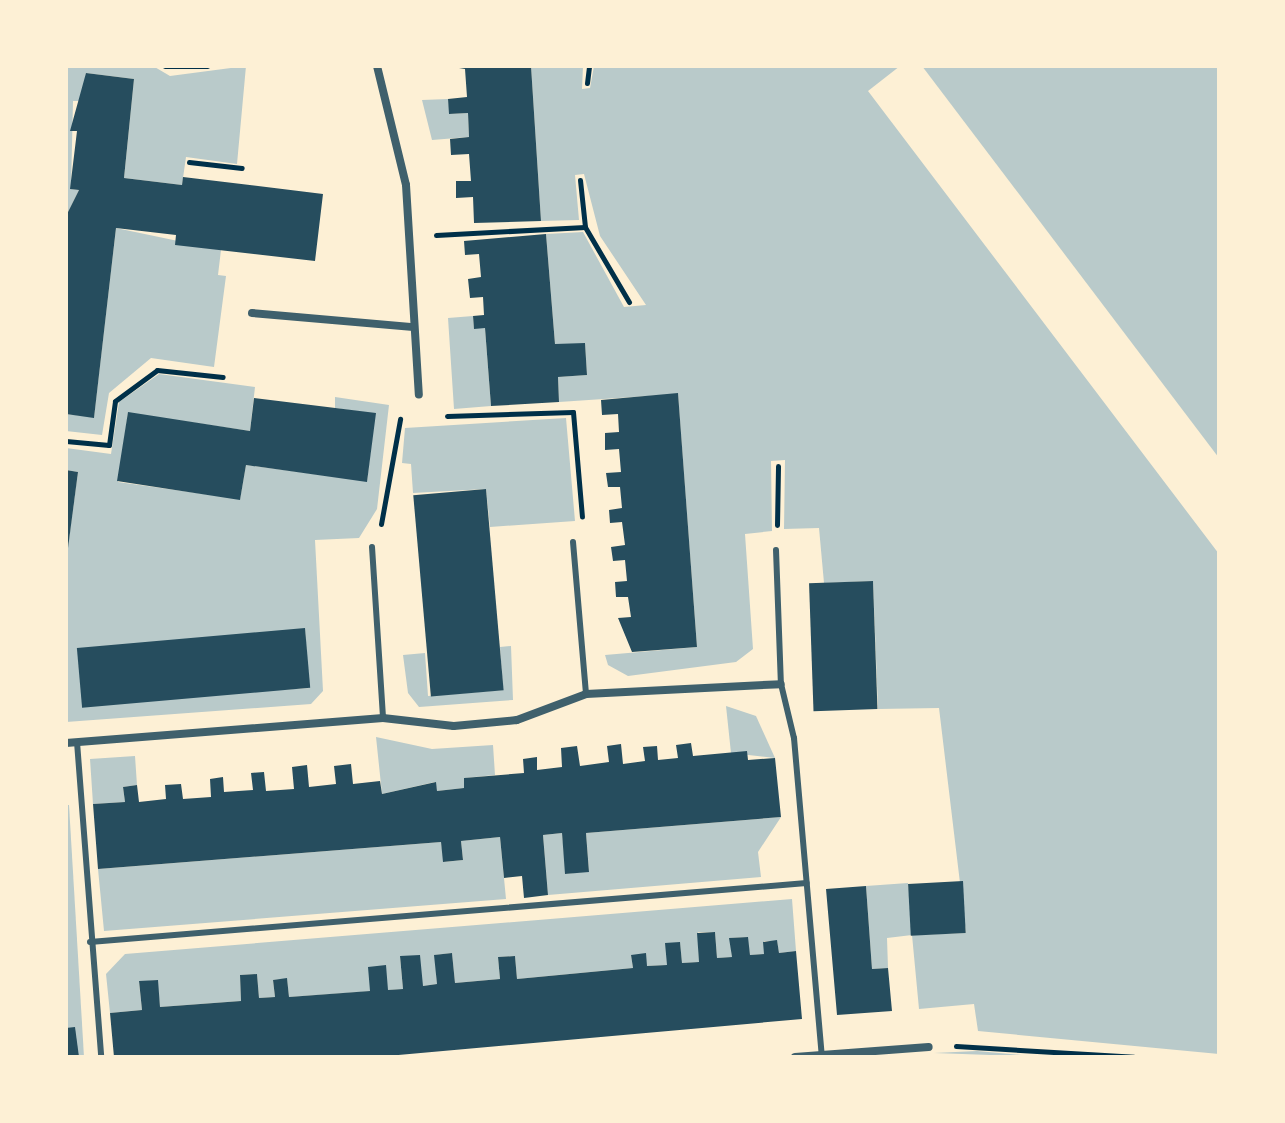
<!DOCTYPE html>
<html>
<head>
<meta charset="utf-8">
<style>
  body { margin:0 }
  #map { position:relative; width:1285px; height:1123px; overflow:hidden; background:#fdf0d5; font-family:"Roboto Condensed",sans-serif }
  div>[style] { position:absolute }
  .green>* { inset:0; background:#b9caca }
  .building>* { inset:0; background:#264d5e; transform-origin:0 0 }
  .path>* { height:5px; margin:-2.5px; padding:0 2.5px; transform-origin:2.5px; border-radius:2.5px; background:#003049 }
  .service>* { height:6px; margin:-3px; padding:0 3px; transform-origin:3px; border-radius:3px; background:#3f606c }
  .minor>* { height:8px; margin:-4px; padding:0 4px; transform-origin:4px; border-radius:4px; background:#3f606c }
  span { translate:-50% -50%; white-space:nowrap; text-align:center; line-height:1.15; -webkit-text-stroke:8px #fdf0d5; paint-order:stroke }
  .frame { position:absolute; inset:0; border:68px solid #fdf0d5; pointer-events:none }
</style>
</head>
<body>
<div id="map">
  <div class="green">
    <div style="clip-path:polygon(66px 66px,153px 66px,170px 76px,246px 66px,237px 164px,186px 157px,182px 185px,124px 178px,134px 79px,86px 73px,83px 101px,73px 101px,71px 189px,79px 190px,66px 216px)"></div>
    <div style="clip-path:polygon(531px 66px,583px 66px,582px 89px,590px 88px,594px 66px,900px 66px,868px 91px,1219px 554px,1219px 1054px,978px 1031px,974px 1004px,919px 1009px,912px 935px,887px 938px,888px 968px,872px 969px,866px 886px,908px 883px,913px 935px,966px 933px,939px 708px,878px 709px,873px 581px,824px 583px,819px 528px,784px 529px,785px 460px,771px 461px,772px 531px,745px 534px,753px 649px,736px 662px,628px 676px,608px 665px,605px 655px,697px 647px,678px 394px,559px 402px,558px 377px,587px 375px,585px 344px,555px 344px,546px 234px,583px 232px,624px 307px,646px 305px,600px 236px,584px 174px,575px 175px,579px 220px,541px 221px)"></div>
    <div style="clip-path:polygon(922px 66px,1219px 66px,1219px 458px)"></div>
    <div style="clip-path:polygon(448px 99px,450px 114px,468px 113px,469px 137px,432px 140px,422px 100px)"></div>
    <div style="clip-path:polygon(116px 228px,221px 250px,218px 275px,226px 276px,214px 367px,151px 358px,109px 393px,102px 435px,66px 431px,66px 414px,94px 417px)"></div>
    <div style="clip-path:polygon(473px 316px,474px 328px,485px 328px,491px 406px,454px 409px,448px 318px)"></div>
    <div style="clip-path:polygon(evenodd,159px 374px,255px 387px,250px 431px,128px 413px,118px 482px,240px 499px,246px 465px,367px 481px,375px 414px,335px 408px,335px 397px,389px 405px,377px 509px,359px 538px,315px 540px,323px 691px,311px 704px,66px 722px,66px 561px,78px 472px,66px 470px,66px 448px,111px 454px,119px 402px,159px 374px,305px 629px,309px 688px,83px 702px,78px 650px,305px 629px)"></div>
    <div style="clip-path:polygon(566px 418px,575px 521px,490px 527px,486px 489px,413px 493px,411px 464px,402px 463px,405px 428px)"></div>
    <div style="clip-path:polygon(511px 646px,513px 700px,419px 707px,408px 693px,403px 655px,425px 653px,428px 696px,503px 690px,500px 647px)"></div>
    <div style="clip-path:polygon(726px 706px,756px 716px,775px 758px,731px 753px)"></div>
    <div style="clip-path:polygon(376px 737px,432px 749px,493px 745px,495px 775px,465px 778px,464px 788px,437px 791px,435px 782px,382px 794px)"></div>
    <div style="clip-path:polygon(135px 756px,137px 785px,123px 787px,125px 802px,93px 804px,90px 759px)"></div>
    <div style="clip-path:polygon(66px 805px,69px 805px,84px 1057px,66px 1057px)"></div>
    <div style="clip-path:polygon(781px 817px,758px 852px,761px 877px,548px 895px,543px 835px,562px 833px,566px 874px,589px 871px,586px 833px)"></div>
    <div style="clip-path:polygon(500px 837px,506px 899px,104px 931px,98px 869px,441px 842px,444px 862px,463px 860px,461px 841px)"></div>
    <div style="clip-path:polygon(792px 899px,796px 951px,779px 953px,777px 941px,764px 941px,764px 954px,750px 955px,747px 937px,730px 938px,732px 957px,717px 958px,715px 932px,698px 932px,699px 962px,682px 963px,680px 943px,667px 965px,647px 966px,631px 955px,633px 968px,517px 979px,515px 956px,498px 957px,500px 979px,455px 983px,452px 953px,435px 955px,437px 984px,423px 986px,400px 957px,403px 989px,289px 997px,287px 979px,273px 980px,275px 997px,259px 998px,257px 974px,240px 975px,241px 1001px,160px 1007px,157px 980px,139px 982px,142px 1010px,110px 1013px,106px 974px,125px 954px)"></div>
    <div style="clip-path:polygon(977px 1051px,1044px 1057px,934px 1053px)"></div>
  </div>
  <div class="building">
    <div style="clip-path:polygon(447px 66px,531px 66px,541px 221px,474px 223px,473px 197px,456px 198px,456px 181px,471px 181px,469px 154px,451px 155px,450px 139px,469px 137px,468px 113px,449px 114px,448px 99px,467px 97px,465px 69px)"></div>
    <div style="clip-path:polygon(86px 73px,134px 79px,124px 178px,182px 185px,183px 177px,323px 194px,315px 261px,175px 245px,176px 235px,116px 228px,94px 418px,66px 414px,66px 216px,79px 190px,70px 189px,77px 131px,70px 131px)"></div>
    <div style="clip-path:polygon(546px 234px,555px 344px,585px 343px,587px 375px,558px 377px,559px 402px,491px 406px,485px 328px,474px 329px,473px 316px,484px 315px,483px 297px,470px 298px,468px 279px,481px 277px,479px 254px,465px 255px,464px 241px)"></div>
    <div style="clip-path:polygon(678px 393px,697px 647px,632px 652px,618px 618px,631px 617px,628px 597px,616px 597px,615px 582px,627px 581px,625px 560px,613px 561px,611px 547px,625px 545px,622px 522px,610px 523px,609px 510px,622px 508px,620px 487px,608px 487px,606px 473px,621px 472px,619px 449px,605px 450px,605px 433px,619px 432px,618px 414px,602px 415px,601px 400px)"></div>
    <div style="clip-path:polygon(254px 398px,376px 413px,367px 482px,246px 465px,240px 500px,117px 481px,128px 412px,250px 431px)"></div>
    <div style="clip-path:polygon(66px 470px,78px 472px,68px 548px,66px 548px)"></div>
    <div style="left:486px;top:489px;width:202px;height:73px;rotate:85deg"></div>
    <div style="left:873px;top:581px;width:128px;height:64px;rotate:88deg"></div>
    <div style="left:305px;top:628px;width:60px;height:229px;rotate:85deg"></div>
    <div style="clip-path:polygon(691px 743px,693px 756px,747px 751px,748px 760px,775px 758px,781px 817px,586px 833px,589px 872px,565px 874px,562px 833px,543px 835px,548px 895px,524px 898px,522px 876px,504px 878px,500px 837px,461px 841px,463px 860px,443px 862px,441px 842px,98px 869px,93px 804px,125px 802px,123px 787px,137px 785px,139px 802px,166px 799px,165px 785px,181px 784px,183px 799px,211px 797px,210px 779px,223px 777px,224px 792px,253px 790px,251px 773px,264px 772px,266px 791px,294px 789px,292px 767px,307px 765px,309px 787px,336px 784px,334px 766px,351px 764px,353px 784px,380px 781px,382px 794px,436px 782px,437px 791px,464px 788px,464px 778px,524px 773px,523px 759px,537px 757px,537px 770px,562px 767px,561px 748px,577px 746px,580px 766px,609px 762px,607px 746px,621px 744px,623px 764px,645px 761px,643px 747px,657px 746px,658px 760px,678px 758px,676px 745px)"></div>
    <div style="left:963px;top:881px;width:52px;height:55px;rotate:87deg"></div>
    <div style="clip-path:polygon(866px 886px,872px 969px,888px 968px,892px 1011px,837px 1015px,826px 889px)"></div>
    <div style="clip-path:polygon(715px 932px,717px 958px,732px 957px,729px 938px,748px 937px,750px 955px,764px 954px,763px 942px,777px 940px,779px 953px,796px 951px,802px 1019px,376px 1057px,114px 1057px,110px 1013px,142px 1010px,139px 981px,158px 980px,160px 1007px,241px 1001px,240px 975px,257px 974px,259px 998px,275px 997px,273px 980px,287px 978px,289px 997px,370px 991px,368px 967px,386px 965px,388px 990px,403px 989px,400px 956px,420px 955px,423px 986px,437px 984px,434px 955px,452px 953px,455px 983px,500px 979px,498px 957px,515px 956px,517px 979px,633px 968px,631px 955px,646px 953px,647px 966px,667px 965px,665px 943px,680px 942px,682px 963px,699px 962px,697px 933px)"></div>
    <div style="clip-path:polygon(75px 1027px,79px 1057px,66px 1057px,66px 1028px)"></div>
  </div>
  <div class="path">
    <div style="left:165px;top:66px;width:42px"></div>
    <div style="left:587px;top:83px;width:17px;rotate:-83deg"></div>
    <div style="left:189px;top:162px;width:53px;rotate:6.5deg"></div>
    <div style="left:580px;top:180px;width:47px;rotate:83.9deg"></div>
    <div style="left:585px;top:227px;width:87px;rotate:59.6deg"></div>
    <div style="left:436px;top:235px;width:149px;rotate:-3.1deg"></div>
    <div style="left:447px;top:416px;width:126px;rotate:-1.8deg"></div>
    <div style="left:573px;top:412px;width:105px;rotate:85.1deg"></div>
    <div style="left:66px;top:441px;width:43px;rotate:5.3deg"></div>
    <div style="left:109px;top:445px;width:44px;rotate:-82.2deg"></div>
    <div style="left:115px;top:401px;width:52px;rotate:-36.4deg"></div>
    <div style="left:157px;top:370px;width:66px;rotate:6.1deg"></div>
    <div style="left:381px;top:524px;width:107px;rotate:-79.7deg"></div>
    <div style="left:777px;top:525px;width:59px;rotate:-89deg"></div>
    <div style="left:956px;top:1046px;width:178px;rotate:3.5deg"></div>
  </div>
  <div class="service">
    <div style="left:573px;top:542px;width:153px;rotate:85.1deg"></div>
    <div style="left:372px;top:547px;width:171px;rotate:86.3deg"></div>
    <div style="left:776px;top:550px;width:134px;rotate:87.9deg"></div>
    <div style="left:781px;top:684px;width:56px;rotate:76.5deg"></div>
    <div style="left:794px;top:738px;width:318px;rotate:85deg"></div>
    <div style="left:77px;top:742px;width:316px;rotate:85.6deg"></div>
    <div style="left:90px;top:942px;width:719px;rotate:-4.7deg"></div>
  </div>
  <div class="minor">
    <div style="left:377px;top:66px;width:122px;rotate:76.3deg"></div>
    <div style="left:406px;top:185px;width:210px;rotate:86.5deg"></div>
    <div style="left:252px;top:313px;width:162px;rotate:5deg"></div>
    <div style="left:66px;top:743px;width:318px;rotate:-4.5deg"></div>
    <div style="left:383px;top:718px;width:71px;rotate:6.4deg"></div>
    <div style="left:454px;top:726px;width:63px;rotate:-5.4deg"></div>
    <div style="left:517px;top:720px;width:74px;rotate:-20.6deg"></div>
    <div style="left:586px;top:694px;width:195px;rotate:-2.9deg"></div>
    <div style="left:795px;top:1057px;width:134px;rotate:-4.3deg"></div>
  </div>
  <div class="frame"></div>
</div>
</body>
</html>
